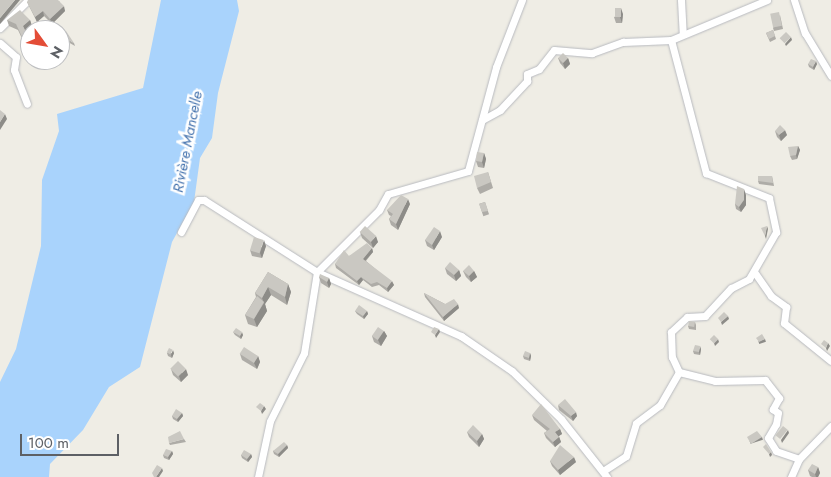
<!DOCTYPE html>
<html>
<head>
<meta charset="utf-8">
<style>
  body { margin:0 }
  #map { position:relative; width:831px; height:477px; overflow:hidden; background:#efede5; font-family:Jost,sans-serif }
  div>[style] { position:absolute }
  .water>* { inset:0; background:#a9d3fc }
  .roads { filter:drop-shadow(0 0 1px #b8babf) drop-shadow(0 0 1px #b8babf) }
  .minor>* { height:7px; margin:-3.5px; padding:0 3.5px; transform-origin:3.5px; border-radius:3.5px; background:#fff }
  .wall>* { inset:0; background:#aeaca7; transform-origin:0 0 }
  .shaded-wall>* { inset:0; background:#8d8c88; transform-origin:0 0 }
  .building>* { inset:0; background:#cac8c2; transform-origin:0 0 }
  span { translate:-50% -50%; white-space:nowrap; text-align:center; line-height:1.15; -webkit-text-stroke:5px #fff; paint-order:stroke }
  .water-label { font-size:15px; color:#4573ae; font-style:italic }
  .north { position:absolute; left:20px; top:20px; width:50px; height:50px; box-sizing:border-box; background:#fff; border:1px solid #bebfc1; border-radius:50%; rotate:122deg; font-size:14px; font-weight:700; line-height:20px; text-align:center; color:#5d6065 }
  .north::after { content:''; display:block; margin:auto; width:18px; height:22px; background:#e34d37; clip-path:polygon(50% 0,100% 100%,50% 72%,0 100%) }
  .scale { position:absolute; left:20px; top:434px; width:99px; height:22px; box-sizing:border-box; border:2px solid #5d6065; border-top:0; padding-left:6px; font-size:15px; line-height:18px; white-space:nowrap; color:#5d6065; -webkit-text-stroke:4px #fff; paint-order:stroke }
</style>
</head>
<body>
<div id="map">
  <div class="water">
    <div style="clip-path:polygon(161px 0,237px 0,239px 11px,218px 93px,212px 138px,200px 158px,194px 202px,172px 242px,140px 367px,109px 387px,83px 430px,50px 464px,49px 477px,0 477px,0 382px,16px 349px,41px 246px,42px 180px,59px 131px,57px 114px,143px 88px)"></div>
  </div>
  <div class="roads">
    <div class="minor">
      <div style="left:681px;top:0;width:33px;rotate:87deg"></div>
      <div style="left:794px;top:0;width:35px;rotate:72deg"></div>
      <div style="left:805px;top:33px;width:50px;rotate:58.8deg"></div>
      <div style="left:0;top:28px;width:40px;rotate:-45deg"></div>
      <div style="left:671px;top:40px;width:104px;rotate:-22.6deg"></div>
      <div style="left:0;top:43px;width:21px;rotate:41deg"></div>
      <div style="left:16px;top:57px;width:13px;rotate:99deg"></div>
      <div style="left:14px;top:70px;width:36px;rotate:69deg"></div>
      <div style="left:482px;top:120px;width:21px;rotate:-29deg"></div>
      <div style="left:500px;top:110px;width:40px;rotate:-47deg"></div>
      <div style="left:527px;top:81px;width:7px;rotate:-90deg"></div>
      <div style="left:527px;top:74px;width:13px;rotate:-23deg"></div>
      <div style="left:539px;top:69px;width:24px;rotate:-52deg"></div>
      <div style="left:554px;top:50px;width:38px;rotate:5deg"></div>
      <div style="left:592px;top:53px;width:33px;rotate:-20deg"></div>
      <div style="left:623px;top:42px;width:48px;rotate:-2.4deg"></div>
      <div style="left:671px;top:40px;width:138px;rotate:75.3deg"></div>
      <div style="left:706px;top:173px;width:68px;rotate:21.6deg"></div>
      <div style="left:769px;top:198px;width:35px;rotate:78deg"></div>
      <div style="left:776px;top:232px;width:54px;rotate:119.9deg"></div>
      <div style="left:749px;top:279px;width:20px;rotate:153deg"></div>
      <div style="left:731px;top:288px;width:38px;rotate:133deg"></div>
      <div style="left:705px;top:316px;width:18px;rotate:177deg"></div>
      <div style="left:687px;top:317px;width:22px;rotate:137deg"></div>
      <div style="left:671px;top:332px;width:25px;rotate:88deg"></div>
      <div style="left:672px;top:357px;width:17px;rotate:65deg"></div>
      <div style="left:181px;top:232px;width:36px;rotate:-62deg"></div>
      <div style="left:198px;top:200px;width:6px"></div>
      <div style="left:204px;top:200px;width:134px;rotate:32.5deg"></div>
      <div style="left:317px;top:272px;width:158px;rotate:24deg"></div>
      <div style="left:461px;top:336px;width:62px;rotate:34.5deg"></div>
      <div style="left:512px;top:371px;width:69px;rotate:44.4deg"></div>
      <div style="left:561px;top:419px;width:74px;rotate:51.6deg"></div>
      <div style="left:755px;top:273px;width:28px;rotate:55deg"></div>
      <div style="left:771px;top:296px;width:19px;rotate:36deg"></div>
      <div style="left:786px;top:307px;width:16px;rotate:97deg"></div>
      <div style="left:784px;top:323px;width:60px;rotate:39deg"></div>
      <div style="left:799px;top:459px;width:46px;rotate:-45.9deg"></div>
      <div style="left:603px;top:471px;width:27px;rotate:-33deg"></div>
      <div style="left:626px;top:456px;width:34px;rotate:-73deg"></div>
      <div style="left:636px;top:423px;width:30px;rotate:-37deg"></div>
      <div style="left:660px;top:405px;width:38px;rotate:-60deg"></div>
      <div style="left:679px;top:372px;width:37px;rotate:14deg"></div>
      <div style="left:715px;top:381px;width:50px;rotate:-1.1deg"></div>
      <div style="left:765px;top:380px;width:23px;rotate:52deg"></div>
      <div style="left:779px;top:398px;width:13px;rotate:119deg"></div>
      <div style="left:773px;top:409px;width:6px;rotate:39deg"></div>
      <div style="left:778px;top:413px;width:11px;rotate:100deg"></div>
      <div style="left:776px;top:424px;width:16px;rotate:120deg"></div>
      <div style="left:768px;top:438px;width:15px;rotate:58deg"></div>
      <div style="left:776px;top:451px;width:24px;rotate:19deg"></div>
      <div style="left:799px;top:459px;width:20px;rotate:114deg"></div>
      <div style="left:258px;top:477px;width:57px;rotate:-77.9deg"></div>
      <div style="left:270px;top:421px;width:76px;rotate:-63.4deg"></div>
      <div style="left:304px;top:353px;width:82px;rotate:-80.9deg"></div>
      <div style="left:317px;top:272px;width:88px;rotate:-45deg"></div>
      <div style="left:379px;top:210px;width:18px;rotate:-61deg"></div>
      <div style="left:388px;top:194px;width:83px;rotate:-16deg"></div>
      <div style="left:468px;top:171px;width:108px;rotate:-74.9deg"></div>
      <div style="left:496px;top:67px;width:72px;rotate:-68.8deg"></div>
    </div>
  </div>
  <div class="wall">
    <div style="clip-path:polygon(59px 1px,65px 11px,52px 24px,44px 16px,37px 22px,27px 2px)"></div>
    <div style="clip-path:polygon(623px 14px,622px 23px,616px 23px,614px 17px)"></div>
    <div style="clip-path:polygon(780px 15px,783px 29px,774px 31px,773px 28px)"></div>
    <div style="clip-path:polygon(7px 20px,30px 20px,32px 26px,26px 32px,30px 43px,25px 45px,18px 30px,9px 26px)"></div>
    <div style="clip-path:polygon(773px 30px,776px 39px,770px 42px,766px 33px)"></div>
    <div style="clip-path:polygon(60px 35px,74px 43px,75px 46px,61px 38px)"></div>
    <div style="clip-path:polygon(558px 58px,568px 58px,570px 64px,565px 69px,560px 63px)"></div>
    <div style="clip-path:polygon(808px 64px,817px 64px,814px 70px,809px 67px)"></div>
    <div style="clip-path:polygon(775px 131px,787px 135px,781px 141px,777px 137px)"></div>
    <div style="clip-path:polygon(798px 146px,800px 150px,797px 159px,792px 160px,790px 156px)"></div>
    <div style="clip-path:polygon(484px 153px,486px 159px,484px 168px,478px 167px,476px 161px)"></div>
    <div style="clip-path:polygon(488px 172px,493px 188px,480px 194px,477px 188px)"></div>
    <div style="clip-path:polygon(772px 176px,774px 186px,759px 184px,758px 181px)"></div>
    <div style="clip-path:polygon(746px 195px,746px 205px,741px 212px,736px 209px,735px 204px)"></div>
    <div style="left:485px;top:202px;width:13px;height:6px;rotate:72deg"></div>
    <div style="clip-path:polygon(410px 204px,398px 230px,391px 225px,389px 219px,391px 216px,389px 215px,387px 210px)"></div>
    <div style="clip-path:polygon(360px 232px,378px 242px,373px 248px,362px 238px)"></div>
    <div style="clip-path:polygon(442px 237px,434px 250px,427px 246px,425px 240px)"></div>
    <div style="clip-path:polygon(266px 246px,262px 258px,252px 256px,250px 250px)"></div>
    <div style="clip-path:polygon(372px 248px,373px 252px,366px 261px,394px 285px,388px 292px,379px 285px,372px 287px,363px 280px,359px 285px,336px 268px,335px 264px,349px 256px)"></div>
    <div style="clip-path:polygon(445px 268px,459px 270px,461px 276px,456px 281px,447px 274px)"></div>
    <div style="clip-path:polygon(463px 271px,474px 271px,477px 277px,471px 282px,466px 277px)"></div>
    <div style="clip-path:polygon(268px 272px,288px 284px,291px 292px,287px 305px,271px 295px,265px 304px,267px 311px,257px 327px,248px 324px,245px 315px,256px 297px,255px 293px)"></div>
    <div style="clip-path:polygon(319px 277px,329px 278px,331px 284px,329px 288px,321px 283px)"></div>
    <div style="clip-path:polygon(424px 293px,445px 304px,459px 308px,444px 321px,425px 297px)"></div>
    <div style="clip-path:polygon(355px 311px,367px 311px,368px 314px,364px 319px,357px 314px)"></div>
    <div style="clip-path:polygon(695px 322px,696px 325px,696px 330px,689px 329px,688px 326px)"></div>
    <div style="clip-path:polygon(384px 331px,387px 336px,381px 346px,374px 342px,372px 336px)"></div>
    <div style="clip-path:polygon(233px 332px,243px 335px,241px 339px,235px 335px)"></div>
    <div style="clip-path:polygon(701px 349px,700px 355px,694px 354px,693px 351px)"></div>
    <div style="clip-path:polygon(167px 353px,174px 353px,172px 358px,168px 356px)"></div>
    <div style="clip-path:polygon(530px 353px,531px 356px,530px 361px,524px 359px,523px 356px)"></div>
    <div style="clip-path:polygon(240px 354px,258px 356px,260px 362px,257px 369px,242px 360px)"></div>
    <div style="clip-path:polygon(171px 369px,188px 375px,181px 382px,173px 375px)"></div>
    <div style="clip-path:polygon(558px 405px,577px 416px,573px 421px,559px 410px)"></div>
    <div style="clip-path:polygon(182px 413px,183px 416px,178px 422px,173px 419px,172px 416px)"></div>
    <div style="clip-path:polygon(532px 415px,560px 429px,562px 434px,559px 436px,561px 442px,555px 447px,546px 438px,544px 433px,547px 431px,534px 420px)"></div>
    <div style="clip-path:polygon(467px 432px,482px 434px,484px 439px,479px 447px,469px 437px)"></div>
    <div style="clip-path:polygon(184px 439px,186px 442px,170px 445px,169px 443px)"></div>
    <div style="clip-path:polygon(287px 445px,288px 448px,279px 457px,274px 454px,273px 451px)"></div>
    <div style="clip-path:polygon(172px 451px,173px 454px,169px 460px,164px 458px,163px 455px)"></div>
    <div style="clip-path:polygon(251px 454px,252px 457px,248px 462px,242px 458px,241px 455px)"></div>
    <div style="clip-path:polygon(550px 461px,576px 462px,560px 475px,552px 466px)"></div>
    <div style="clip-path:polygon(818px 467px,820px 473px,818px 477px,812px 477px,810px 476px,808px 470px)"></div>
  </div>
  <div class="shaded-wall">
    <div style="clip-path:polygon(15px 0,20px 0,0 24px,0 18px)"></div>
    <div style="clip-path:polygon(64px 6px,65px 11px,52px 24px,50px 19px)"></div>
    <div style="clip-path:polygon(621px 8px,623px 14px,622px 23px,620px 17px)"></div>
    <div style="clip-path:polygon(43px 11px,44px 16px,37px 22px,35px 17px)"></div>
    <div style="clip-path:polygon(30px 20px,32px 26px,26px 33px,23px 26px)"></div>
    <div style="clip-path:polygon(791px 37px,792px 40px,786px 46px,785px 44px)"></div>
    <div style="clip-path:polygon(568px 58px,570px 64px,565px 69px,563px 63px)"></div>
    <div style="clip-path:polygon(816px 61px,817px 64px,814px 70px,813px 67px)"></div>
    <div style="clip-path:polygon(5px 114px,7px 119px,0 130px,0 122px)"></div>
    <div style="clip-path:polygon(785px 130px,787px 135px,781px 141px,779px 135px)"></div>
    <div style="clip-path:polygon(798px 146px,800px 150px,797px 159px,796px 155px)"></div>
    <div style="clip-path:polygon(484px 153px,486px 159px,484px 168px,482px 162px)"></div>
    <div style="clip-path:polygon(744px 189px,746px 195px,746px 205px,741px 212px,739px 207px)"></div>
    <div style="clip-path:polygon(408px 199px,410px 204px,398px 230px,396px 224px)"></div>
    <div style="clip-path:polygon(767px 226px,768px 229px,766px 239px,765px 236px)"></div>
    <div style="clip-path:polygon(440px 231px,442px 237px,434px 250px,432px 245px)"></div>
    <div style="clip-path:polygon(376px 236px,378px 242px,373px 248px,371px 242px)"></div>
    <div style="clip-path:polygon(264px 240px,266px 246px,262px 258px,260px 253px)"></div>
    <div style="clip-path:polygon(372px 248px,373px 252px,364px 262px,363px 259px)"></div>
    <div style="clip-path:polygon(459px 270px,461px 276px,456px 281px,454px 275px)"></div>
    <div style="clip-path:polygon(474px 271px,477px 277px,471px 282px,469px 276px)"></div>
    <div style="clip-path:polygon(361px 277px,363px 280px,359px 285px,357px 281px)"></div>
    <div style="clip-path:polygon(329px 278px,331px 284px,329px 288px,327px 282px)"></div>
    <div style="clip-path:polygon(392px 281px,394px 285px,388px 292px,387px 288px)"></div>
    <div style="clip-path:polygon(288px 284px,291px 292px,287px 305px,285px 297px)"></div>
    <div style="clip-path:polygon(268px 287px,271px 295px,265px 304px,267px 311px,257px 327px,254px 319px,264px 303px,262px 298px)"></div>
    <div style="clip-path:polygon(458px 304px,459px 308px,444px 321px,443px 317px)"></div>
    <div style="clip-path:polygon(367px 311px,368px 314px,364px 319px,363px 316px)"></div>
    <div style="clip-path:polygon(728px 316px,729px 319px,722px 325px,721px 322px)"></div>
    <div style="clip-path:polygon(439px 329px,440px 332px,436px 338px,435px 335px)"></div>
    <div style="clip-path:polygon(384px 331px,387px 336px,381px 346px,378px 340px)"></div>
    <div style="clip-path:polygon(242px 332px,243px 335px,241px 339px,240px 336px)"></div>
    <div style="clip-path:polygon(718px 339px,719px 342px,715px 346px,714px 343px)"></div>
    <div style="left:765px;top:339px;width:3px;height:7px;rotate:72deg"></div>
    <div style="clip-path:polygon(828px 343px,830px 346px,827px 351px,826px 348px)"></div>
    <div style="clip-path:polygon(700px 346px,701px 349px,700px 355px,699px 352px)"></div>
    <div style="clip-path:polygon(173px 350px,174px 353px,172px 358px,171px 355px)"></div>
    <div style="clip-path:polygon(530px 353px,531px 356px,530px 361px,529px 358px)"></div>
    <div style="clip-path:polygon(258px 356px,260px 362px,257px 369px,254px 363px)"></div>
    <div style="clip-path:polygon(186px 369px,188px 375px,181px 382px,179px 376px)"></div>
    <div style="clip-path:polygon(264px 406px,266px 409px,262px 414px,261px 411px)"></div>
    <div style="clip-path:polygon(576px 412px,577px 416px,573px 421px,571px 416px)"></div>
    <div style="clip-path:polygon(182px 413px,183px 416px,178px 422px,177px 419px)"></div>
    <div style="clip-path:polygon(560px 429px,562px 434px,557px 437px,555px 432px)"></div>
    <div style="clip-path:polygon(788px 430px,789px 433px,782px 443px,781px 440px)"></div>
    <div style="clip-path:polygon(482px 434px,484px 439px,479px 447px,477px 441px)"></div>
    <div style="clip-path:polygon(559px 437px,561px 442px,555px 447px,553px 442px)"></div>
    <div style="left:762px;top:437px;width:3px;height:13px;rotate:72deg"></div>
    <div style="clip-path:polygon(287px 445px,288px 448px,279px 457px,278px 454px)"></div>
    <div style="clip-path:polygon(172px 451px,173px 454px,169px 460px,168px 457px)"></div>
    <div style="clip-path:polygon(771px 452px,772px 455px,770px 457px,769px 454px)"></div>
    <div style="clip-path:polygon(251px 454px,252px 457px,248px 462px,247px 459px)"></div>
    <div style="clip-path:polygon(574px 457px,576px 462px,560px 475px,558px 470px)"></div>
    <div style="clip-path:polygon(818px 467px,820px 473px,818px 477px,816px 477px,815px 474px)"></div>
    <div style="clip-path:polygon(162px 468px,163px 471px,159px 477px,156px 477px)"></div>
  </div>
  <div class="building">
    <div style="clip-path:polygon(0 0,15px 0,0 18px)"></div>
    <div style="clip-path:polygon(28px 0,58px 0,64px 6px,50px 19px,43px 11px,35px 17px,27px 2px)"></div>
    <div style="left:615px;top:8px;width:6px;height:9px"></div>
    <div style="clip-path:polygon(20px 10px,30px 20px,23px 26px,28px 36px,23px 39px,16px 24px,7px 20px)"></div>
    <div style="left:779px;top:12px;width:14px;height:9px;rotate:78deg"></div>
    <div style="clip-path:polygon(773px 30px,775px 36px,769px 39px,766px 33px)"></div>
    <div style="clip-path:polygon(66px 31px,74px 43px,60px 35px)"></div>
    <div style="left:786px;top:32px;width:7px;height:9px;rotate:45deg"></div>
    <div style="left:563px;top:53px;width:7px;height:7px;rotate:45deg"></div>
    <div style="clip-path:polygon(811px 59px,816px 61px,813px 67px,808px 64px)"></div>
    <div style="clip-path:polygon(0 110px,5px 114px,0 122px)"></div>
    <div style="clip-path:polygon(780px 125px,785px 130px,779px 135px,775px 131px)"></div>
    <div style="clip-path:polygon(798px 146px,796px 155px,790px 156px,788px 147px)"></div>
    <div style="clip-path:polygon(477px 152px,484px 153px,482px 162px,476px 161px)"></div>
    <div style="clip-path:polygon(488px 172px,491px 182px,477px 188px,474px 176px)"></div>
    <div style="clip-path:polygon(758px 176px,772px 176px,773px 183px,758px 181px)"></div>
    <div style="clip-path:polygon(737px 186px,744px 189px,744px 200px,739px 207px,735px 204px)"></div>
    <div style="clip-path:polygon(401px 195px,408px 199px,396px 224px,389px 219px,393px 214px,387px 210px)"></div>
    <div style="clip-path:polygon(485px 202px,488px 211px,482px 212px,479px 204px)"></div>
    <div style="left:365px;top:226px;width:15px;height:8px;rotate:42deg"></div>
    <div style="clip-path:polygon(767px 226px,765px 236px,761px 228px)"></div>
    <div style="clip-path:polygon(434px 227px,440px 231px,432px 245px,425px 240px)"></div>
    <div style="left:254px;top:237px;width:10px;height:14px;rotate:17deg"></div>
    <div style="clip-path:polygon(367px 243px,372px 248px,363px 259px,392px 281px,387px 288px,377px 282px,371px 284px,361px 277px,357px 281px,335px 264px,344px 250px,349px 256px)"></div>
    <div style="clip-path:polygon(450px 262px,459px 270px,454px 275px,445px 268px)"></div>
    <div style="clip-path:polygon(469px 265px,474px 271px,469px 276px,463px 271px)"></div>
    <div style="clip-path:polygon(268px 272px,288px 284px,285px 297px,268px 287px,262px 298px,255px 293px)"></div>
    <div style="clip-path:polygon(320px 274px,329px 278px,327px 282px,319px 277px)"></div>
    <div style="clip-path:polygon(424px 293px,445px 304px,454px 299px,458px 304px,443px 317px)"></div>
    <div style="clip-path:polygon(257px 296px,264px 302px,254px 319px,245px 315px)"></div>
    <div style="clip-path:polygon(359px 305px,367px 311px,363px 316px,355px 311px)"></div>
    <div style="clip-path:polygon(724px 312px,728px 316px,721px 322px,718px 318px)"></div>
    <div style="left:689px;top:321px;width:6px;height:5px;rotate:9deg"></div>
    <div style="left:378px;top:327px;width:7px;height:11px;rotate:34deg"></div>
    <div style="clip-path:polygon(434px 327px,439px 329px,435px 335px,431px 332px)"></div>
    <div style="clip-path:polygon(236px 328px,242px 332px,240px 336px,233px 332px)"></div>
    <div style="clip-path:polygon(762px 334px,765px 339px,759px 342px,756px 338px)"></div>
    <div style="left:714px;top:335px;width:6px;height:6px;rotate:45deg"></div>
    <div style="clip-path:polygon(824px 340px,828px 343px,826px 348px,821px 344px)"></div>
    <div style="clip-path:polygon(695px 345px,700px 346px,699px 352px,693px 351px)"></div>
    <div style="left:244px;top:347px;width:17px;height:8px;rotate:33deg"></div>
    <div style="left:169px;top:348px;width:4px;height:5px;rotate:27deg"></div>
    <div style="clip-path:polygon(525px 351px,530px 353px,529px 358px,523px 356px)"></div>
    <div style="left:178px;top:361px;width:11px;height:11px;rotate:45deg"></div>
    <div style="clip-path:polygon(565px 399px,576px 412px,571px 416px,558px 405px)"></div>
    <div style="clip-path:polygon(260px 403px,264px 406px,261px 411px,256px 407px)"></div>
    <div style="clip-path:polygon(541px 404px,560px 429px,555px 432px,559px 437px,553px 442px,544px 433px,550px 429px,532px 415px)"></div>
    <div style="clip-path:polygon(176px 409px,182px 413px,177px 419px,172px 416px)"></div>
    <div style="clip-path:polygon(473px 425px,482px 434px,477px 441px,467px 432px)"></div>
    <div style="left:783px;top:426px;width:6px;height:12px;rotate:39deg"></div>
    <div style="clip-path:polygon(180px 431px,184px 439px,169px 443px,168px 437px)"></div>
    <div style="clip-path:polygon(757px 431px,762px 437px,751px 444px,747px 437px)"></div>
    <div style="clip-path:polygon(284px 442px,287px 445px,278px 454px,273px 451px)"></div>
    <div style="clip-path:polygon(766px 444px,771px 452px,769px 454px,763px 447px)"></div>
    <div style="clip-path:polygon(560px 445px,574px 457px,558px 470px,550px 461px)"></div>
    <div style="clip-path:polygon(166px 449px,172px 451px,168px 457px,163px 455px)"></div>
    <div style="clip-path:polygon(244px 450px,251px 454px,247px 459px,241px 455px)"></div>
    <div style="clip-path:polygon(812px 464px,818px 467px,815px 474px,808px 470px)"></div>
    <div style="clip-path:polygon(157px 465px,162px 468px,156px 477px,154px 477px,152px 473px)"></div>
  </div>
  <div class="water-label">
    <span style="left:188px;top:142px;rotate:-79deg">Rivière Mancelle</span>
  </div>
  <div class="north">N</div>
  <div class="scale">100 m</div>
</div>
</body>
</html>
